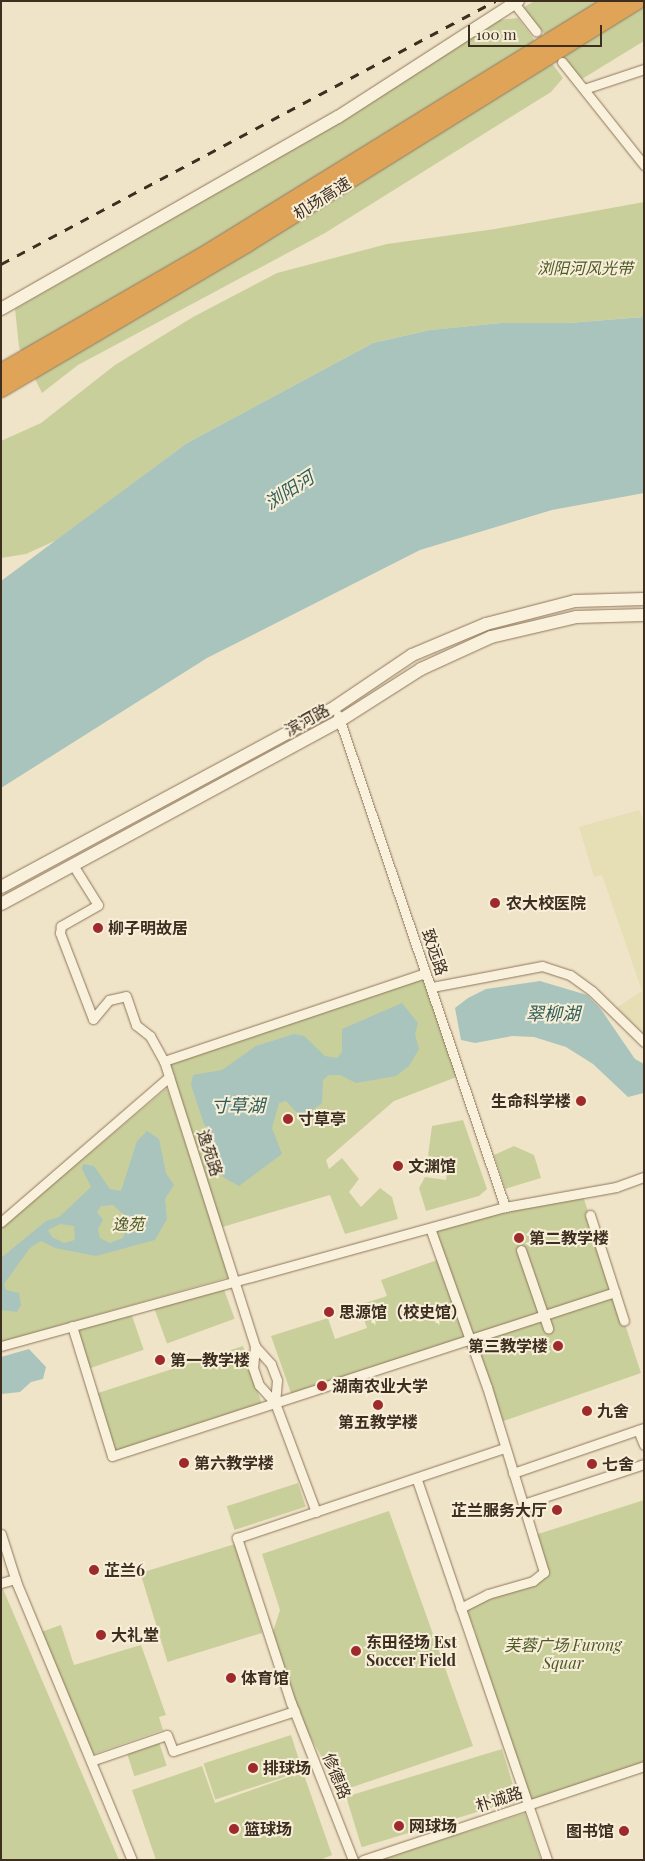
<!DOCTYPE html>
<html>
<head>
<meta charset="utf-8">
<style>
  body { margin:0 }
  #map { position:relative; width:645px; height:1861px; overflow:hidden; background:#f0e4c8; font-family:"Playfair Display","Noto Sans SC",serif }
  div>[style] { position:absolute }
  .farmland>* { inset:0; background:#e6deb5 }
  .green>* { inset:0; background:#c9cf9b; transform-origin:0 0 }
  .water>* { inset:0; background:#a9c4bc }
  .roads { filter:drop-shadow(0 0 1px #8d765c) drop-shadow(0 0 1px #8d765c) }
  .street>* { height:9px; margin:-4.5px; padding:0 4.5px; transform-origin:4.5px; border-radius:4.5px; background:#faf1dc }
  .secondary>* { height:12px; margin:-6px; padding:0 6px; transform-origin:6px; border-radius:6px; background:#faf1dc }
  .highway>* { height:16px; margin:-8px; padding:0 8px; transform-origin:8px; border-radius:8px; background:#e0a458 }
  .rail>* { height:2.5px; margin-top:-1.25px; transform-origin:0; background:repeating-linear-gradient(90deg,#3d2e20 0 9px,transparent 0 18px) }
  .dots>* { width:14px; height:14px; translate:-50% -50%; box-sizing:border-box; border:2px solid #f7eed8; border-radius:50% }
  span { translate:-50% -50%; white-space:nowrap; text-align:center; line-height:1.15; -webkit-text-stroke:4px #f7eed8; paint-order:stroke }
  .street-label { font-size:16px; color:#3d2e20 }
  .park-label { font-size:16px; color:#4d5a26; font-style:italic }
  .poi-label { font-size:16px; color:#3d2e20; font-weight:700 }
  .left { translate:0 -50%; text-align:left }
  .right { translate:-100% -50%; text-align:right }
  .water-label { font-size:18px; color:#2f5d5a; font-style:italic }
  .frame { position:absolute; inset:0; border:2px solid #3d2e20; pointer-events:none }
  .scale { position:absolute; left:468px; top:25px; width:134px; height:22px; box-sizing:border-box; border:2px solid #3d2e20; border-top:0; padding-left:6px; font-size:15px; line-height:18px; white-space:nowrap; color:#3d2e20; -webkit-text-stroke:4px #f7eed8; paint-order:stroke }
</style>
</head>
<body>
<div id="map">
  <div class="farmland">
    <div style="clip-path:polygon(639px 810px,644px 821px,644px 1039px,616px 1008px,642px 991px,602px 875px,594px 877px,579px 827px)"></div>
  </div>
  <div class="green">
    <div style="clip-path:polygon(534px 1px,644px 1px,644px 41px,582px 79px,523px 8px)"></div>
    <div style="clip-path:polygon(518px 18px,563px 78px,551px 92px,325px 233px,78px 365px,42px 393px,19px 347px,15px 309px,343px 121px,499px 20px)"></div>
    <div style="clip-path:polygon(644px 202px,644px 317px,568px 323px,501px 323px,430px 330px,373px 343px,187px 443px,57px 540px,26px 554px,1px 558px,1px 441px,41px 423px,115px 365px,193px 317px,277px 273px,387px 244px,495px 229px)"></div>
    <div style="clip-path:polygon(426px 973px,459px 1076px,394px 1101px,326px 1160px,329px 1169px,342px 1158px,359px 1179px,349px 1192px,361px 1207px,380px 1188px,392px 1197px,398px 1219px,345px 1234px,330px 1195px,219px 1228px,164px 1061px)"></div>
    <div style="clip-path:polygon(167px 1088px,230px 1277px,1px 1342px,1px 1228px)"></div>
    <div style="clip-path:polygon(463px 1120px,487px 1189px,479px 1196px,426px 1211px,419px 1188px,425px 1177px,446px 1180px,449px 1159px,428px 1156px,432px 1126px)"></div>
    <div style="clip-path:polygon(514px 1146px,534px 1155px,541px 1178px,505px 1189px,494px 1155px)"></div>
    <div style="clip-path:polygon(582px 1193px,641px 1373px,498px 1423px,469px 1341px,292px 1396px,271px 1336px,328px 1318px,335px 1339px,367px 1328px,359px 1305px,387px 1296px,381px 1280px,440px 1259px,430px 1228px)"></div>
    <div style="left:222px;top:1284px;width:37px;height:72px;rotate:70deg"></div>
    <div style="left:130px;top:1310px;width:42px;height:60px;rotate:71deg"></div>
    <div style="left:243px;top:1346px;width:63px;height:158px;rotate:72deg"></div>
    <div style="left:298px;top:1483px;width:25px;height:75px;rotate:72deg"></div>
    <div style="clip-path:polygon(644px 1500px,644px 1766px,528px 1806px,486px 1684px,475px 1631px,466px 1610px,505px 1586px,548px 1574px,535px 1535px)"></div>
    <div style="clip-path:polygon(389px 1511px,473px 1746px,341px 1791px,291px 1703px,270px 1641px,280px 1610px,262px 1554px)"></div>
    <div style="left:235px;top:1544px;width:93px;height:99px;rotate:73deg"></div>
    <div style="clip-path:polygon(1px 1589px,3px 1589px,119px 1860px,1px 1860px)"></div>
    <div style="clip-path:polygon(61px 1625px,74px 1665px,141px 1645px,166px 1715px,159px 1717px,163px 1730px,91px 1755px,38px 1633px)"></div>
    <div style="left:291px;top:1735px;width:38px;height:92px;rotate:72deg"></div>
    <div style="left:159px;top:1742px;width:25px;height:34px;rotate:72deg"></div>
    <div style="left:502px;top:1749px;width:53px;height:163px;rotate:73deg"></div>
    <div style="clip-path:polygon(202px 1766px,215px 1803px,303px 1772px,332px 1855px,320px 1860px,156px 1860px,132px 1790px)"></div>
    <div style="clip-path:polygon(525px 1813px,541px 1860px,380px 1860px)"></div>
  </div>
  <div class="water">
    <div style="clip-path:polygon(644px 317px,644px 493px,552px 510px,420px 550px,207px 658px,1px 788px,1px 581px,187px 443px,373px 343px,430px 330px,501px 323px,568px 323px)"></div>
    <div style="clip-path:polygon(540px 981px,587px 995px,600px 1008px,635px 1059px,644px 1064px,644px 1093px,628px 1097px,593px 1064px,566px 1047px,534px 1037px,512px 1036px,475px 1043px,461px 1040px,455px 1008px,468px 998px,486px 989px)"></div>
    <div style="clip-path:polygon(402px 1003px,418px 1023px,415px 1034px,419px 1049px,409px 1066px,396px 1076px,356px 1083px,340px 1075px,329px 1075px,323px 1080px,322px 1103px,306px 1115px,298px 1114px,286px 1101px,279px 1103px,272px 1128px,282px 1154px,239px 1186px,223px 1177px,209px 1148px,213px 1134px,204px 1124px,191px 1085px,193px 1075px,222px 1070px,256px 1046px,294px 1034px,304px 1036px,325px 1056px,337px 1058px,342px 1052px,342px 1029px)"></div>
    <div style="clip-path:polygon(evenodd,147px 1131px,159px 1139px,166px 1173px,174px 1185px,165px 1199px,167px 1219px,155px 1240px,96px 1256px,55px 1248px,41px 1241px,30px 1248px,4px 1284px,6px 1290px,19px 1293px,21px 1305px,17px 1312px,1px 1310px,1px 1258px,46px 1221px,59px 1217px,91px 1187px,82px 1169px,83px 1164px,94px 1166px,110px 1189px,121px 1191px,137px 1141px,147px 1131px,113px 1205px,126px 1217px,128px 1224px,123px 1238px,110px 1243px,100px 1238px,98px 1229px,103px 1220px,97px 1212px,101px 1206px,113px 1205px,147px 1131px,60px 1224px,74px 1226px,75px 1240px,64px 1243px,52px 1237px,48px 1230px,60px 1224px)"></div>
    <div style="clip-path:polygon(29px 1349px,46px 1367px,43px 1379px,31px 1382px,20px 1392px,1px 1394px,1px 1357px)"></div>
  </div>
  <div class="roads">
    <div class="street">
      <div style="left:514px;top:3px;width:36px;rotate:52deg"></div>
      <div style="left:562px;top:62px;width:132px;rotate:51.5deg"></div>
      <div style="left:584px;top:89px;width:63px;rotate:-18.4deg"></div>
      <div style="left:338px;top:715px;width:520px;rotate:71.25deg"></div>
      <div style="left:73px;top:865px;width:47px;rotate:58deg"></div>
      <div style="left:98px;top:905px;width:43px;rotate:150.4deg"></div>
      <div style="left:61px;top:926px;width:7px;rotate:98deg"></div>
      <div style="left:60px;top:933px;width:92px;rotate:69deg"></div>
      <div style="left:93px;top:1019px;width:25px;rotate:-50deg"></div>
      <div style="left:109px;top:1000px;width:17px;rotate:-13deg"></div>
      <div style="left:126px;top:996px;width:31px;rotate:71deg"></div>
      <div style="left:136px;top:1025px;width:18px;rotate:38deg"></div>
      <div style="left:150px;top:1036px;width:29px;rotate:61deg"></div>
      <div style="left:432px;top:987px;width:112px;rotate:-10.8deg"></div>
      <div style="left:542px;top:966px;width:29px;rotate:18deg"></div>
      <div style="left:570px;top:975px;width:27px;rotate:36deg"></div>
      <div style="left:592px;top:991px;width:73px;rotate:44.4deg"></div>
      <div style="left:590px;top:1215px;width:111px;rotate:72.2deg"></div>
      <div style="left:1px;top:1222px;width:222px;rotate:-40.8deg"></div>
      <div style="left:430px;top:1228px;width:169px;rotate:70.3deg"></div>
      <div style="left:487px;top:1387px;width:194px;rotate:72.9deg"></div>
      <div style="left:544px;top:1572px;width:14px;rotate:141deg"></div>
      <div style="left:533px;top:1581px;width:47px;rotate:163.9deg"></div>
      <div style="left:488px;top:1594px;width:31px;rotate:153deg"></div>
      <div style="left:521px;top:1250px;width:83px;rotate:70.9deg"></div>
      <div style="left:72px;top:1326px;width:136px;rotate:72.9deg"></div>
      <div style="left:112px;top:1456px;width:529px;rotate:-18.06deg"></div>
      <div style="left:1px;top:1346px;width:523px;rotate:-15.42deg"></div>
      <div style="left:505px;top:1207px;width:113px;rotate:-10.2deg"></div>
      <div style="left:616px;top:1187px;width:30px;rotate:-20deg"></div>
      <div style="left:255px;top:1346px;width:22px;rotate:95deg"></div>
      <div style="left:253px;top:1368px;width:18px;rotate:71deg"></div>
      <div style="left:259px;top:1385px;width:24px;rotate:48deg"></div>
      <div style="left:638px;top:1430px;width:16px;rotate:68deg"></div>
      <div style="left:513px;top:1473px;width:139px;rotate:-19deg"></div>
      <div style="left:417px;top:1480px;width:402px;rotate:71.1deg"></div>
      <div style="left:523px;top:1504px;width:127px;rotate:-18.3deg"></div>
      <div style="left:316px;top:1512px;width:116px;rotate:-110.6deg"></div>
      <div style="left:275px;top:1403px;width:23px;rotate:-85deg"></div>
      <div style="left:277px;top:1380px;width:17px;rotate:-111deg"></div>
      <div style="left:271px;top:1364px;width:24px;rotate:-132deg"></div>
      <div style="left:255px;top:1346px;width:299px;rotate:-107.7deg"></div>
      <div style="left:164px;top:1061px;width:276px;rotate:-18.6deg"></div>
      <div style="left:1px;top:1534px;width:52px;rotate:72.3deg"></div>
      <div style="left:17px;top:1584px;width:299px;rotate:67.4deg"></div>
      <div style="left:1px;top:1583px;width:15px;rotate:-16deg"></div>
      <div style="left:91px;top:1761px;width:80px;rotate:-18.9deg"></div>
      <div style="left:167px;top:1735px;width:17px;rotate:69deg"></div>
      <div style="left:173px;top:1751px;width:128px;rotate:-18.2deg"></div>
      <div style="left:353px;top:1860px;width:169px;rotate:-111.5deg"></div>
      <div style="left:291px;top:1703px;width:174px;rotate:-108.1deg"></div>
      <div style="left:237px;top:1538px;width:283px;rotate:-18.6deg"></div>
      <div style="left:363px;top:1860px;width:296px;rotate:-18.5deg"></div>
    </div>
    <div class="secondary">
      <div style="left:1px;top:309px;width:388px;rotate:-29.7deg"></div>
      <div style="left:338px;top:117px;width:214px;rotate:-32.8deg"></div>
      <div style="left:1px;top:887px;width:379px;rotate:-28.3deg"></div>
      <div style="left:335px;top:707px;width:93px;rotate:-34deg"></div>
      <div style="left:412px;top:655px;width:80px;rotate:-22.7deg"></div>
      <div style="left:486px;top:624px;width:92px;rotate:-14.5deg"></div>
      <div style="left:575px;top:601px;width:69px;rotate:-1.7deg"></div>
      <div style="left:1px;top:904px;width:387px;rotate:-28.4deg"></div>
      <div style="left:341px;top:720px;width:95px;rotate:-32.5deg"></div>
      <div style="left:421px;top:669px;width:77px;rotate:-24.6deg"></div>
      <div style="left:491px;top:637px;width:87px;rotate:-13.2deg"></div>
      <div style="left:576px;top:617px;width:68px;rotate:-1.7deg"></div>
    </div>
    <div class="highway">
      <div style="left:1px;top:372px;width:232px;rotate:-30deg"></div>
      <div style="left:202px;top:256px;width:485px;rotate:-31.7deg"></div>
      <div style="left:1px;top:389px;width:286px;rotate:-30.5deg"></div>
      <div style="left:247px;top:244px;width:460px;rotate:-31.9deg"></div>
    </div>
  </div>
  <div class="rail">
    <div style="left:1px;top:264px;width:560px;rotate:-28.03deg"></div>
  </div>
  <div class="dots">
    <div style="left:495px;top:903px;background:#9e2a2b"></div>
    <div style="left:98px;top:928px;background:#9e2a2b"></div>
    <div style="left:581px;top:1101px;background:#9e2a2b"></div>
    <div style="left:288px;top:1119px;background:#9e2a2b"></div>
    <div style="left:398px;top:1166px;background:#9e2a2b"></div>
    <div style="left:519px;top:1238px;background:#9e2a2b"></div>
    <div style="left:329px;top:1312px;background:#9e2a2b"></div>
    <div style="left:558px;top:1346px;background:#9e2a2b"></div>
    <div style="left:160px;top:1360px;background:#9e2a2b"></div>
    <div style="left:322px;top:1386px;background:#9e2a2b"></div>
    <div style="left:378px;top:1405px;background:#9e2a2b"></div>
    <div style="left:587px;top:1411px;background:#9e2a2b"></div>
    <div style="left:184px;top:1463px;background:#9e2a2b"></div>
    <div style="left:592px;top:1464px;background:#9e2a2b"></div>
    <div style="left:557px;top:1510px;background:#9e2a2b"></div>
    <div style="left:94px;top:1570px;background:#9e2a2b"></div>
    <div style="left:101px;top:1635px;background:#9e2a2b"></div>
    <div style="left:356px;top:1651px;background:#9e2a2b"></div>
    <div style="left:231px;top:1678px;background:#9e2a2b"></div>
    <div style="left:253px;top:1768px;background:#9e2a2b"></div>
    <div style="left:399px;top:1826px;background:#9e2a2b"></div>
    <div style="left:234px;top:1829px;background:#9e2a2b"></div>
    <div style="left:624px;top:1831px;background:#9e2a2b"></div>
  </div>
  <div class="street-label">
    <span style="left:322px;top:198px;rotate:-32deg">机场高速</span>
    <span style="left:307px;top:720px;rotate:-29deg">滨河路</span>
    <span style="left:435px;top:952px;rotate:71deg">致远路</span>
    <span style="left:210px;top:1153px;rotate:72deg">逸苑路</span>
    <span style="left:337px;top:1776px;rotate:68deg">修德路</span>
    <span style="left:499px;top:1799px;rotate:-18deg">朴诚路</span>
  </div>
  <div class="park-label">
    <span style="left:585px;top:268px">浏阳河风光带</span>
    <span style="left:128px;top:1224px">逸苑</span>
    <span style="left:563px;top:1654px">芙蓉广场 Furong<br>Squar</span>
  </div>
  <div class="poi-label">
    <span class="left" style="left:506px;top:903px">农大校医院</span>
    <span class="left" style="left:108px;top:928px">柳子明故居</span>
    <span class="right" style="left:571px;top:1101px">生命科学楼</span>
    <span class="left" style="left:298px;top:1119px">寸草亭</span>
    <span class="left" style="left:408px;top:1166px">文渊馆</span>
    <span class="left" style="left:529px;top:1238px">第二教学楼</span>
    <span class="left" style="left:339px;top:1312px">思源馆（校史馆）</span>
    <span class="right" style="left:548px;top:1346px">第三教学楼</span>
    <span class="left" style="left:170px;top:1360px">第一教学楼</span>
    <span class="left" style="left:332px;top:1386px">湖南农业大学</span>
    <span class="left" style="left:597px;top:1411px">九舍</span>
    <span style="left:378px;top:1422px">第五教学楼</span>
    <span class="left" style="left:194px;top:1463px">第六教学楼</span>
    <span class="left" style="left:602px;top:1464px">七舍</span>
    <span class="right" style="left:547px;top:1510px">芷兰服务大厅</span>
    <span class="left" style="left:104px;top:1570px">芷兰6</span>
    <span class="left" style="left:111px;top:1635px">大礼堂</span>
    <span class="left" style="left:366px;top:1651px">东田径场 Est<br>Soccer Field</span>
    <span class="left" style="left:241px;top:1678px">体育馆</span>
    <span class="left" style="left:263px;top:1768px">排球场</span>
    <span class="left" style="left:409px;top:1826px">网球场</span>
    <span class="left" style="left:244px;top:1829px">篮球场</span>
    <span class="right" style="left:614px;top:1831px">图书馆</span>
  </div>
  <div class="water-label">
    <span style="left:289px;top:490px;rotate:-33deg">浏阳河</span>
    <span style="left:553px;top:1013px">翠柳湖</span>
    <span style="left:238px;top:1105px">寸草湖</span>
  </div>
  <div class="frame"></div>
  <div class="scale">100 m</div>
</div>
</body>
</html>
